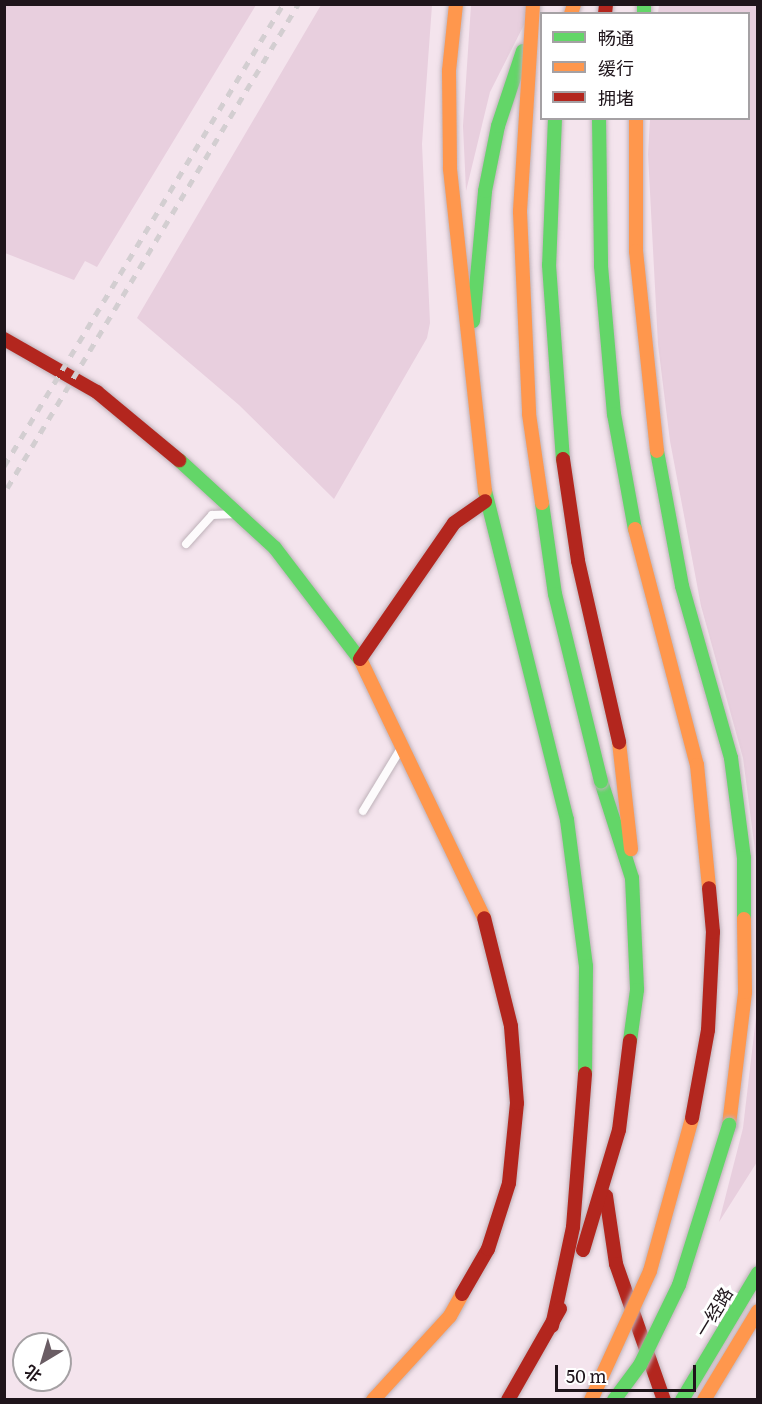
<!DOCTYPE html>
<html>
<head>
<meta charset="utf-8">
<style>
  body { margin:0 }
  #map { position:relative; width:762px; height:1404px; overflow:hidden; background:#f4e4ed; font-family:Literata,"Noto Sans SC",serif }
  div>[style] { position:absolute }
  .green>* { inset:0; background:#e8cfde }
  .roads { filter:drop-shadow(0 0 2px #beb1b9) drop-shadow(0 0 2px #beb1b9) }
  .lane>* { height:8px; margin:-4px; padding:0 4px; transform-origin:4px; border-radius:4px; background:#fdfbfc }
  .fast>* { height:14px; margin:-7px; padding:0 7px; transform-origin:7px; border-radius:7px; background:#63d668 }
  .slow>* { height:14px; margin:-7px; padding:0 7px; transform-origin:7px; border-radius:7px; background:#ff974d }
  .jam>* { height:14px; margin:-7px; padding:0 7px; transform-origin:7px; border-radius:7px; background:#b3261e }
  .rail>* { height:4.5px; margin-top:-2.25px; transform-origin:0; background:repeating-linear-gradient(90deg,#d3ced1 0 8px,transparent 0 16px) }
  .bridges { filter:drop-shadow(0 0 2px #beb1b9) drop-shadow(0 0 2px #beb1b9) }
  .fast-bridge>* { height:14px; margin:-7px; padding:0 7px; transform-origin:7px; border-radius:7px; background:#63d668 }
  .slow-bridge>* { height:14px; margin:-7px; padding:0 7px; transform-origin:7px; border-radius:7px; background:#ff974d }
  .jam-bridge>* { height:14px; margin:-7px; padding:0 7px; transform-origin:7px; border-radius:7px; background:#b3261e }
  span { translate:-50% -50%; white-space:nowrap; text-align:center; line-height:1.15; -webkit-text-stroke:6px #fff; paint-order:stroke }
  .street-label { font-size:18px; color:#1f151b }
  .frame { position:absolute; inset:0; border:6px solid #1f151b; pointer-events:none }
  .legend { position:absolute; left:540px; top:12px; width:210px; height:108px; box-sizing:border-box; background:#fff; border:2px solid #a5a1a4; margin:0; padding:8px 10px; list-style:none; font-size:18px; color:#1f151b }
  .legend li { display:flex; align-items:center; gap:12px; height:30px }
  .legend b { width:30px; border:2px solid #a5a1a4 }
  .north { position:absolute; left:12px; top:1332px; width:60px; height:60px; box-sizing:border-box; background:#fff; border:2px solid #a5a1a4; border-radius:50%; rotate:218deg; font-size:16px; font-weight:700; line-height:24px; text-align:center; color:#1f151b }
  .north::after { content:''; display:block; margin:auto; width:21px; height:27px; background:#6a5d64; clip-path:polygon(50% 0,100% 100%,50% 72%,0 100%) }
  .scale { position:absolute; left:555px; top:1365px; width:141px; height:27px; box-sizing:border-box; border:3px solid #1f151b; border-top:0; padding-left:8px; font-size:18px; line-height:21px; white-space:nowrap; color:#1f151b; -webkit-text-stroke:4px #fff; paint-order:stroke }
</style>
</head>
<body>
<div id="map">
  <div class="green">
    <div style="clip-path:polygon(5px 4px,256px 5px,97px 267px,85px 261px,74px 280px,5px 253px)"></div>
    <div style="clip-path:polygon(321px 5px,432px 5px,422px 144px,430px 323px,427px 338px,334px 499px,239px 405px,137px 318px)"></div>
    <div style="clip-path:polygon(471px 5px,534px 5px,490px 92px,466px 191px,463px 126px)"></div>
    <div style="clip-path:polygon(659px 5px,757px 5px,757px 866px,743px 758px,701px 606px,670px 441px,658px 345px,648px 154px,650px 119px,748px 118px,748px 14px,658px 13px)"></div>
    <div style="clip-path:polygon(757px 1009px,757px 1162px,719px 1222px,743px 1128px)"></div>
  </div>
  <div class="roads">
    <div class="lane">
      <div style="left:186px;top:544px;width:39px;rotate:-48deg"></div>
      <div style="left:212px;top:515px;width:26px;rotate:-2deg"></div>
      <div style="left:363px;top:811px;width:71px;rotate:-58.8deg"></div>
    </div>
    <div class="fast">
      <div style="left:644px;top:4px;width:10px;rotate:90deg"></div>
      <div style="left:555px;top:118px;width:147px;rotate:92.3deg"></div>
      <div style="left:549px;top:265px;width:195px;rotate:85.9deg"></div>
      <div style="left:473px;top:321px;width:131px;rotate:-84.7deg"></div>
      <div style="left:485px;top:191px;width:66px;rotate:-78.7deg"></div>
      <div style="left:498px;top:126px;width:79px;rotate:-71.6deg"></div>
      <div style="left:657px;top:451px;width:137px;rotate:79.5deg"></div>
      <div style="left:682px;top:586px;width:179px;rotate:74.1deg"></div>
      <div style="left:731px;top:758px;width:101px;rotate:82.6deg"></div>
      <div style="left:744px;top:858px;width:61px;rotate:90deg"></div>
      <div style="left:179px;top:460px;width:130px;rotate:42.5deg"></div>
      <div style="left:275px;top:548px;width:142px;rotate:52.7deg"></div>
      <div style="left:485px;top:491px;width:339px;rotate:76deg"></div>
      <div style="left:567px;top:820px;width:147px;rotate:82.6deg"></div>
      <div style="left:586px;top:966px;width:107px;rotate:90.5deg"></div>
      <div style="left:601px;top:781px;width:102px;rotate:72.3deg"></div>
      <div style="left:632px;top:878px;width:112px;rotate:87.4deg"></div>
      <div style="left:637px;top:990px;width:51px;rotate:97.8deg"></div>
      <div style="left:682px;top:1400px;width:148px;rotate:-59.1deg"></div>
    </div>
    <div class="slow">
      <div style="left:456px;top:4px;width:67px;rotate:96deg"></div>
      <div style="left:449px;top:71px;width:98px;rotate:89.4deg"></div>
      <div style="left:450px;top:169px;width:324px;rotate:83.8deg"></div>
      <div style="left:571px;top:14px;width:10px;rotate:-73deg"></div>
      <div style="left:636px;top:118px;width:133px;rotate:90deg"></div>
      <div style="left:636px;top:251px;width:201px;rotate:84deg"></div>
      <div style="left:361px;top:661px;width:285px;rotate:64.4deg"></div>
      <div style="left:619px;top:742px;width:108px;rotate:83.6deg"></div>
      <div style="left:729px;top:1125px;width:134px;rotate:-83.1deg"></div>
      <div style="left:745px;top:992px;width:73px;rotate:-90.8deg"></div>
      <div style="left:373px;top:1400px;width:114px;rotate:-47.5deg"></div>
      <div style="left:450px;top:1316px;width:25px;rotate:-61deg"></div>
      <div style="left:704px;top:1400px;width:104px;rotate:-58.8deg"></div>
    </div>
    <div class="jam">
      <div style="left:605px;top:14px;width:10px;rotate:-84deg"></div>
      <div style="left:4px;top:339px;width:107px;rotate:29.7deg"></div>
      <div style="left:97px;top:392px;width:107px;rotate:39.7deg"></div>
      <div style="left:563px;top:459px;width:103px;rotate:81.6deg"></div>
      <div style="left:578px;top:561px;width:186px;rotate:77.2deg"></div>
      <div style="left:360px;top:659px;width:165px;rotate:-55.3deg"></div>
      <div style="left:454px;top:523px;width:38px;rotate:-35deg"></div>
      <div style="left:606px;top:1196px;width:69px;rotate:81.6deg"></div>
      <div style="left:616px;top:1264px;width:144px;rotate:70.6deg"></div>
      <div style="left:583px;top:1250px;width:125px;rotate:-73.3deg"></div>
      <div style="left:619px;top:1130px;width:90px;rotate:-83deg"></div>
      <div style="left:462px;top:1294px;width:52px;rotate:-60deg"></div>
      <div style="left:488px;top:1249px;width:69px;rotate:-72.3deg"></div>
      <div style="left:509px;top:1183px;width:80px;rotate:-84.3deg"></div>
      <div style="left:517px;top:1103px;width:77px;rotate:-94.5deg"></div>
      <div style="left:511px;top:1026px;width:111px;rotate:-104deg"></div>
      <div style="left:552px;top:1326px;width:101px;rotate:-78deg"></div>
      <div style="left:573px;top:1227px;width:154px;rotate:-85.5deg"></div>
      <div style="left:508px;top:1400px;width:105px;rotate:-60.3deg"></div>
    </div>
  </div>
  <div class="rail">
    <div style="left:4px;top:466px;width:540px;rotate:-58.87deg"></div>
    <div style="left:7px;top:488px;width:565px;rotate:-58.98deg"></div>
  </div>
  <div class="bridges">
    <div class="fast-bridge">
      <div style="left:599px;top:118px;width:148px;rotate:89.2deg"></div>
      <div style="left:601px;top:266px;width:149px;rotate:85deg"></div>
      <div style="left:614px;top:414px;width:117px;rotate:79.7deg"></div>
      <div style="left:542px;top:503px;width:92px;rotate:81.9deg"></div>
      <div style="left:555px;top:594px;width:193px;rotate:76.2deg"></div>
      <div style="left:614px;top:1400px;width:44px;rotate:-53.4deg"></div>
      <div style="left:640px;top:1365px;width:89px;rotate:-64deg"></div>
      <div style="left:679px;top:1285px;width:168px;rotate:-72.6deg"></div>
    </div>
    <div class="slow-bridge">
      <div style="left:533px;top:4px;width:208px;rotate:93.6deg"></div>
      <div style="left:520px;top:212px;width:202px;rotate:87.4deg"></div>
      <div style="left:529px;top:414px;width:90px;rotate:81.7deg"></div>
      <div style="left:635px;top:529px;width:244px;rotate:75.3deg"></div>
      <div style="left:697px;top:765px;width:124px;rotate:84.4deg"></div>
      <div style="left:591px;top:1400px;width:142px;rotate:-65.4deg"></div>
      <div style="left:650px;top:1271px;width:159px;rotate:-74.6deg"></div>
    </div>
    <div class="jam-bridge">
      <div style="left:692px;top:1118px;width:89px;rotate:-79.7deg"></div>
      <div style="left:708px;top:1030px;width:98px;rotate:-87.1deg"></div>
      <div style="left:713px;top:932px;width:44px;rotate:-95.2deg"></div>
    </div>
  </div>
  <div class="street-label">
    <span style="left:714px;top:1312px;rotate:-59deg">一经路</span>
  </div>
  <div class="frame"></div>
  <ul class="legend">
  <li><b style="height:8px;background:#63d668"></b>畅通</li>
  <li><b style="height:8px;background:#ff974d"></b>缓行</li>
  <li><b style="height:8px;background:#b3261e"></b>拥堵</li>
  </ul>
  <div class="north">北</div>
  <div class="scale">50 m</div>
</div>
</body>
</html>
